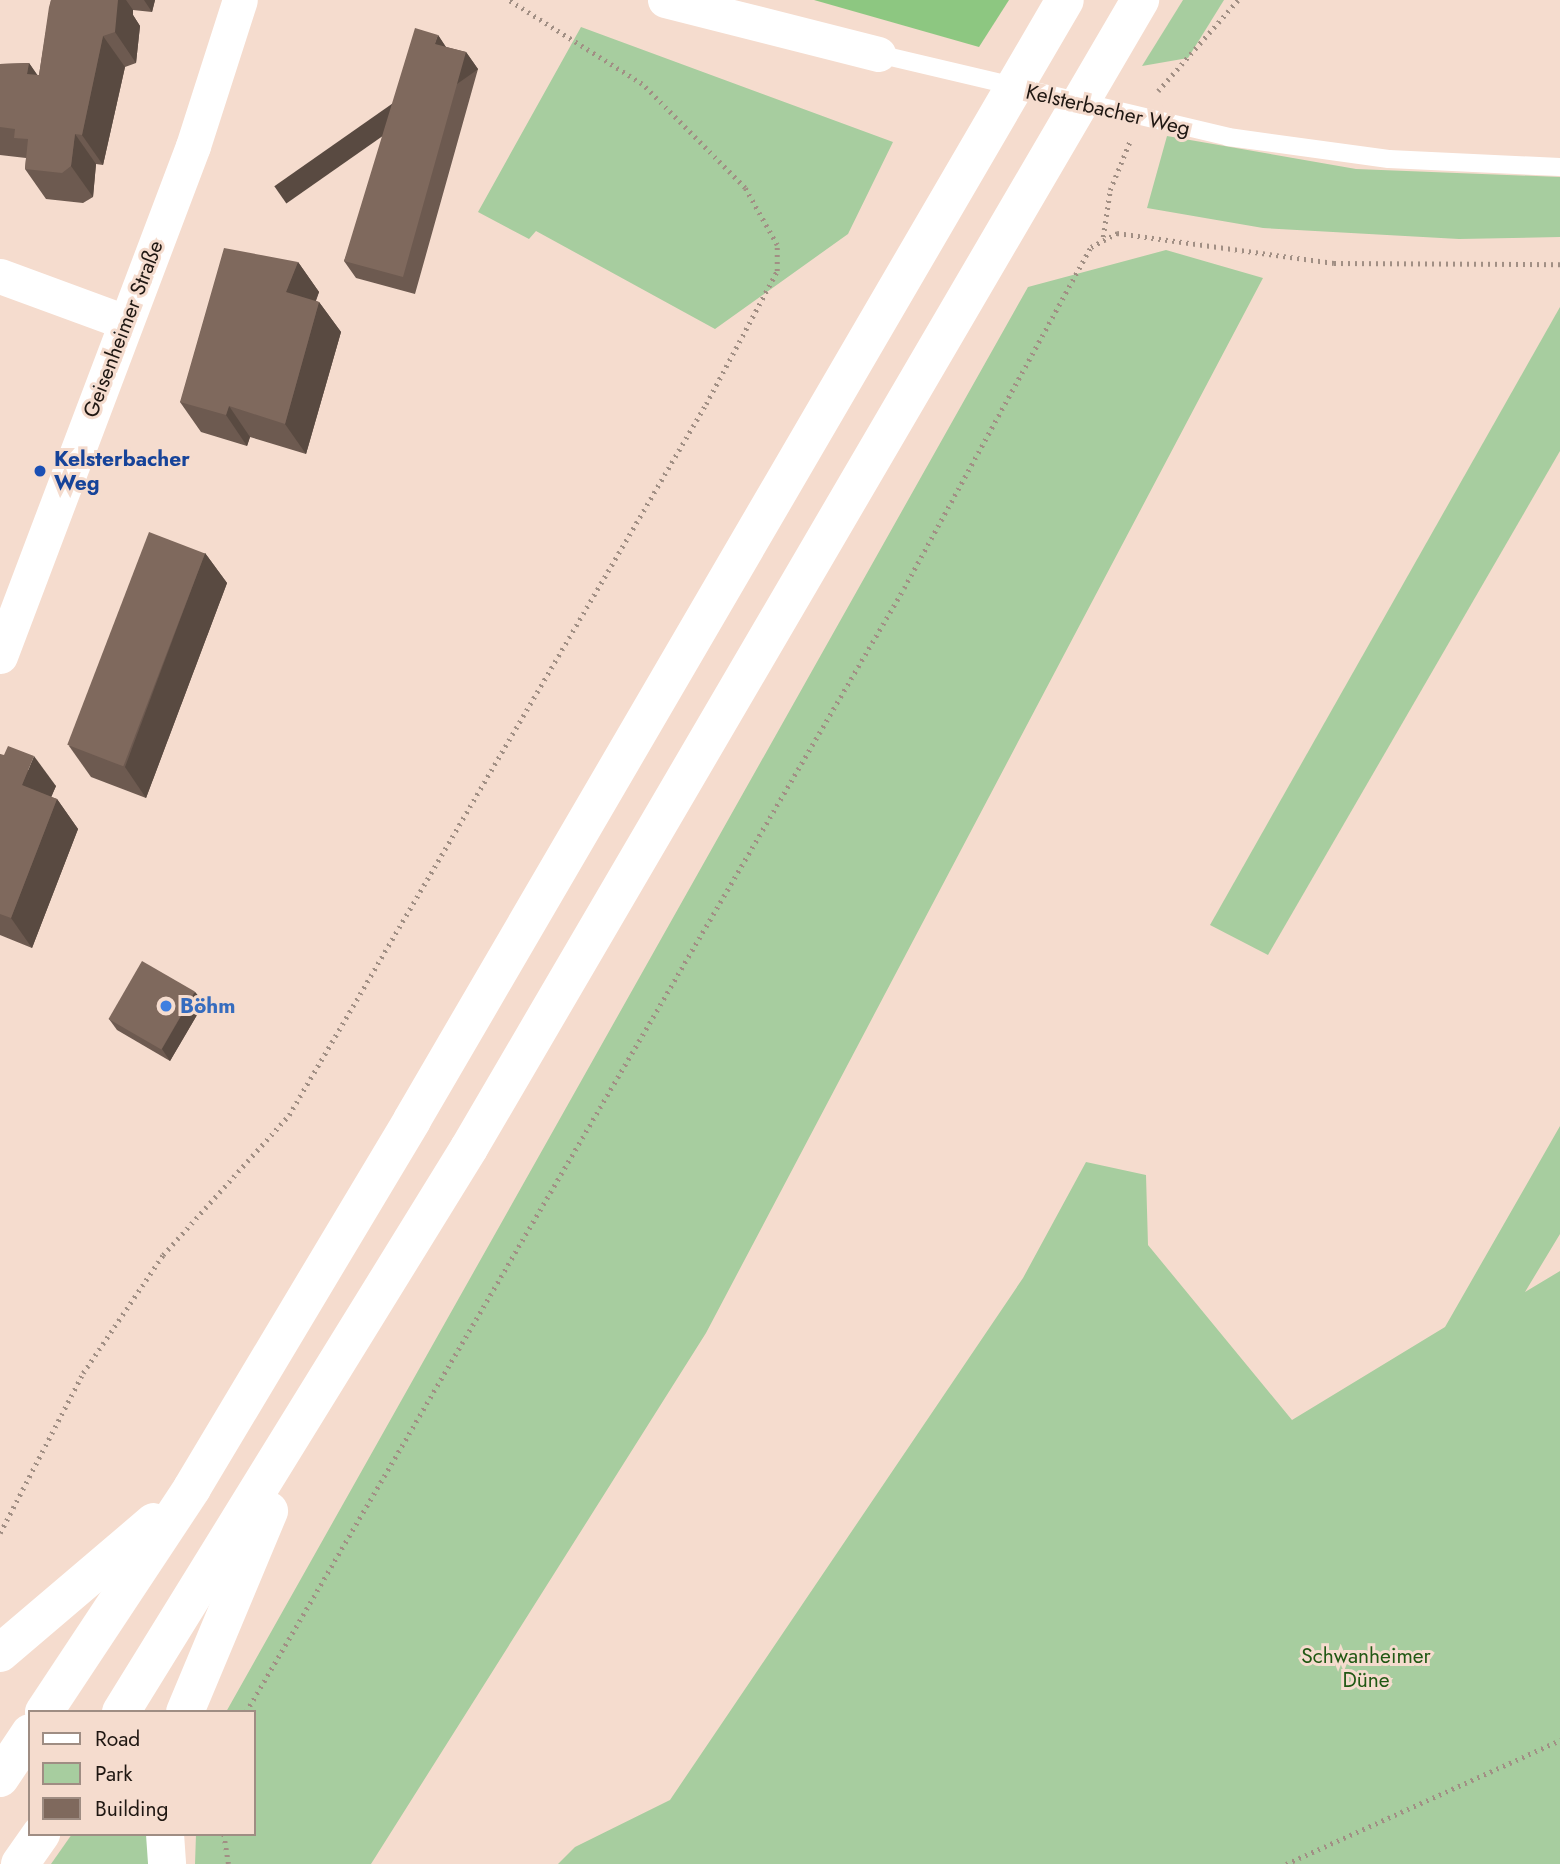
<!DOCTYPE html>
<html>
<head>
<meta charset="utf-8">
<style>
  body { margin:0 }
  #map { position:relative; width:1560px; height:1864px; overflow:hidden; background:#f5dcce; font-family:Jost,sans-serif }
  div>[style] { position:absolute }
  .green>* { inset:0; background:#a7cd9f }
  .forest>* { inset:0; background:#8dc781 }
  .path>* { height:4.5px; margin-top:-2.25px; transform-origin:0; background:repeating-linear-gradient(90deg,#a18f84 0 2px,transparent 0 7px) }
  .lane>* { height:18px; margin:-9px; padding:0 9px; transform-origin:9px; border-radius:9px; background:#fff }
  .street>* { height:35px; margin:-17.5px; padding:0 17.5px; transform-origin:17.5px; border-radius:17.5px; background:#fff }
  .highway>* { height:38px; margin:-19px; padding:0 19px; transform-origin:19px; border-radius:19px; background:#fff }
  .wall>* { inset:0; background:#6d5a50 }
  .shaded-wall>* { inset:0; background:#594a41; transform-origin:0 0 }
  .building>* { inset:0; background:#7f695d; transform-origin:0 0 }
  .dots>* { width:19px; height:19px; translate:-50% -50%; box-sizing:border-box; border:4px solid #f5dcce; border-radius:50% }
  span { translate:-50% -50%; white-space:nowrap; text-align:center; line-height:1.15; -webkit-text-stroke:6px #f5dcce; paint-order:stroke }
  .street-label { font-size:21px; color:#1f1712 }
  .transit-label { font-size:21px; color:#164399; font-weight:700 }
  .left { translate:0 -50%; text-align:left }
  .shop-label { font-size:21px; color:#366cbe; font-weight:700 }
  .park-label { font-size:21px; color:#215814 }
  .legend { position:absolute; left:28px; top:1710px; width:228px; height:126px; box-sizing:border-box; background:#f5dcce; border:2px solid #9f8d83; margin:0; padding:9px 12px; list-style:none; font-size:21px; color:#1f1712 }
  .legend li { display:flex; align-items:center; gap:14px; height:35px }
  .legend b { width:35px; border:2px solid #9f8d83 }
</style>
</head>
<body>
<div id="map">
  <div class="green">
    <div style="clip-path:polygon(1183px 0,1224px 0,1188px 58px,1142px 66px)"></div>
    <div style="clip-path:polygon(581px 27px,893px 142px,848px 234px,715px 329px,536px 231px,529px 239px,478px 212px)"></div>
    <div style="clip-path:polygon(1167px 136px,1356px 169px,1560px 177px,1560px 237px,1459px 239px,1263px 228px,1147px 208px)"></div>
    <div style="clip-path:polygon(1166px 250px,1263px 278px,706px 1333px,371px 1864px,195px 1864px,196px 1834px,254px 1834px,254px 1712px,226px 1712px,1028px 287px)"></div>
    <div style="clip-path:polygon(1560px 307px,1560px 451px,1268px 955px,1210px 925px)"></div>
    <div style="clip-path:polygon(1560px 1126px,1560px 1234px,1525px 1292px,1560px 1271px,1560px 1864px,558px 1864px,575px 1847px,670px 1800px,1023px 1278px,1086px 1162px,1146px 1175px,1148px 1245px,1292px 1420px,1445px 1327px)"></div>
    <div style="clip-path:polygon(72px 1834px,150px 1834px,153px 1864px,51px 1864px)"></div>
  </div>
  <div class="forest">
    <div style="clip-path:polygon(814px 0,1009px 0,979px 47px)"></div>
  </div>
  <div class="path">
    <div style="left:1158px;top:91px;width:121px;rotate:-48.7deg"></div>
    <div style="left:1103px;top:237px;width:48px;rotate:-81.5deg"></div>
    <div style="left:1110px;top:190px;width:53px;rotate:-67.8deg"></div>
    <div style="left:0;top:1533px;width:180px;rotate:-62.6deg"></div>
    <div style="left:83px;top:1373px;width:143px;rotate:-55.9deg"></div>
    <div style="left:163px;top:1255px;width:188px;rotate:-48deg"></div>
    <div style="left:289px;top:1115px;width:824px;rotate:-59.61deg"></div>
    <div style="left:706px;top:404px;width:151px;rotate:-61.9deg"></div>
    <div style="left:777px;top:271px;width:26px;rotate:-90deg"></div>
    <div style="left:777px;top:245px;width:65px;rotate:-119.3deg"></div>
    <div style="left:745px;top:188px;width:146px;rotate:-134.7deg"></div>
    <div style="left:642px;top:84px;width:158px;rotate:-147.9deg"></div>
    <div style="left:246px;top:1712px;width:1302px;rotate:-59.65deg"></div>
    <div style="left:904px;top:588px;width:389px;rotate:-61.3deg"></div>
    <div style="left:1091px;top:247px;width:30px;rotate:-28deg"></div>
    <div style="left:1117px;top:233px;width:219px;rotate:7.9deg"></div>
    <div style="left:1334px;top:263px;width:226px;rotate:0.3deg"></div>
    <div style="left:224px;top:1834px;width:30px;rotate:81deg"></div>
    <div style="left:1286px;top:1864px;width:301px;rotate:-24.3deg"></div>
  </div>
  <div class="lane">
    <div style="left:878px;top:54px;width:360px;rotate:13.3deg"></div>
    <div style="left:1228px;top:137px;width:162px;rotate:7.8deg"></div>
    <div style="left:1389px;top:159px;width:171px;rotate:2.7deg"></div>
  </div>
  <div class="street">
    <div style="left:665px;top:0;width:220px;rotate:14.2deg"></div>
    <div style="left:0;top:276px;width:133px;rotate:20.2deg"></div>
    <div style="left:0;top:656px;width:545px;rotate:-69.27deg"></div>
    <div style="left:193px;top:146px;width:153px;rotate:-72.2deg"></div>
  </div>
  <div class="highway">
    <div style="left:0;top:1653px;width:202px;rotate:-40.4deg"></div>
    <div style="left:44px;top:1712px;width:268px;rotate:-56.5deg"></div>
    <div style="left:192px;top:1488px;width:429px;rotate:-59.1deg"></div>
    <div style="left:412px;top:1120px;width:1296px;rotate:-59.76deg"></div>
    <div style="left:121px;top:1712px;width:663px;rotate:-58.32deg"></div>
    <div style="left:469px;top:1148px;width:1330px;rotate:-59.69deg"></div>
    <div style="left:185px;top:1712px;width:218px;rotate:-67.3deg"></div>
    <div style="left:0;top:1778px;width:54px;rotate:-56.3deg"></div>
    <div style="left:165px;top:1834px;width:30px;rotate:86deg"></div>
    <div style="left:20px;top:1864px;width:37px;rotate:-55deg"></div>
  </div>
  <div class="wall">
    <div style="clip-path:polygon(51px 0,155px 0,152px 12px,133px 10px,133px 15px,140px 26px,136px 63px,125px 67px,103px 165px,96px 164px,93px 197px,83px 203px,46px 199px,25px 169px,26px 158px,0 155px,0 64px,29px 63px,37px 75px,39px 75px)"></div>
    <div style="clip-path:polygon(438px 35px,446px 47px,466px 52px,478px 69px,415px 294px,356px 278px,344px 261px)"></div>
    <div style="clip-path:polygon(298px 262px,319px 292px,316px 301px,319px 302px,341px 332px,306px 454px,250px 437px,247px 446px,201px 432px,180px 402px)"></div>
    <div style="clip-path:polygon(205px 553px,227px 583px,146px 798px,91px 777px,69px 746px)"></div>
    <div style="clip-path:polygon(0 754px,56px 786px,51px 797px,57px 799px,78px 829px,32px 948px,0 935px)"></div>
    <div style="clip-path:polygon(195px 992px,204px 1003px,170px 1061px,117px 1030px,109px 1019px)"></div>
  </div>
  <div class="shaded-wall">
    <div style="clip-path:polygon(114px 0,126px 0,133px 10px,133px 15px,140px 26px,136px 63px,115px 32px)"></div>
    <div style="clip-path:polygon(144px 0,155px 0,152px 12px)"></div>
    <div style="clip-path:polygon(438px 35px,449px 52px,435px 44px)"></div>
    <div style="clip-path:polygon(103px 36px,125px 67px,103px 165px,82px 135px)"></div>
    <div style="left:466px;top:52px;width:21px;height:234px;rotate:55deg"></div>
    <div style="clip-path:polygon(29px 63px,50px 93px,27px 74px)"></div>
    <div style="clip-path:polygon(75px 134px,96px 164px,93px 197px,71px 166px)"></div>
    <div style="clip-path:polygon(298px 262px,319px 292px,307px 322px,286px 292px)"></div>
    <div style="clip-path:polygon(319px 302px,341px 332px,306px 454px,285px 424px)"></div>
    <div style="clip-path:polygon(229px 406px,250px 437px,247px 446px,226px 415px)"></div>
    <div style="clip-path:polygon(205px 553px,227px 583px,146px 798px,125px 767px)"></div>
    <div style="clip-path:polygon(34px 756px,56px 786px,43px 816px,22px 785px)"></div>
    <div style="clip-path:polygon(57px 799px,78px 829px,32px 948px,11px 918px)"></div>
    <div style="clip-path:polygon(195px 992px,204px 1003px,170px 1061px,162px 1049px)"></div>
  </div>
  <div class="building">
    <div style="clip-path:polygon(51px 0,118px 0,115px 32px,103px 36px,82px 135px,75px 134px,71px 166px,62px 173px,25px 169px,28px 139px,14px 138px,15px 129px,0 127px,0 64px,29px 63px,27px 74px,39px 75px,49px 7px)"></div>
    <div style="clip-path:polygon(415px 28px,438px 35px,435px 44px,466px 52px,403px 277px,344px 261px)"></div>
    <div style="clip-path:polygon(224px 248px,298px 262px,286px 292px,319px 302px,285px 424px,229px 406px,226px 415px,180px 402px)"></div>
    <div style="left:149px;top:532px;width:60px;height:228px;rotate:21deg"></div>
    <div style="clip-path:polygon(8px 746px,34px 756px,22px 785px,57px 799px,11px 918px,0 914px,0 754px,4px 755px)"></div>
    <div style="left:142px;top:961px;width:61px;height:67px;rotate:30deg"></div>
  </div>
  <div class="dots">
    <div style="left:40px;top:471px;background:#1a4fb4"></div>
    <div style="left:166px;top:1006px;background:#3f7fe0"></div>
  </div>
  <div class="street-label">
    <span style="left:1108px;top:110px;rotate:13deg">Kelsterbacher Weg</span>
    <span style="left:123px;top:329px;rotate:-69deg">Geisenheimer Straße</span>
  </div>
  <div class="transit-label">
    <span class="left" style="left:54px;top:471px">Kelsterbacher<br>Weg</span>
  </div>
  <div class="shop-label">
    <span class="left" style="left:180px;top:1006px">Böhm</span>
  </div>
  <div class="park-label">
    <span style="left:1366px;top:1668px">Schwanheimer<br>Düne</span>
  </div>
  <ul class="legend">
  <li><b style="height:9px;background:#fff"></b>Road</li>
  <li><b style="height:19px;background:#a7cd9f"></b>Park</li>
  <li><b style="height:19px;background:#7f695d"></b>Building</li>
  </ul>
</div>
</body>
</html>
